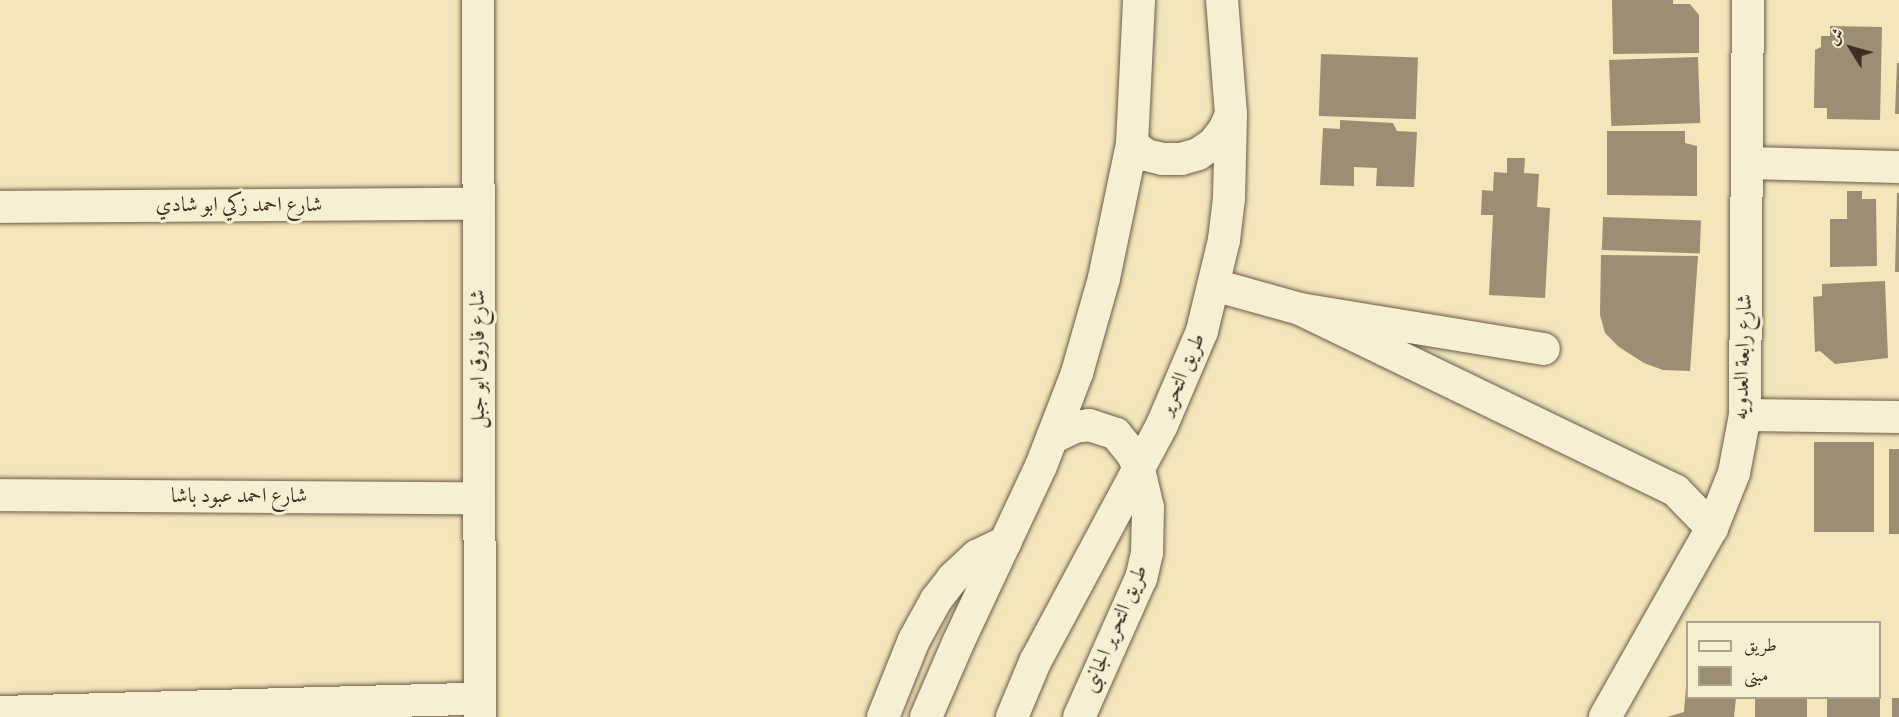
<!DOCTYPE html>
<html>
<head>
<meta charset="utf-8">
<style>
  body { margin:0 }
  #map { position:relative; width:1899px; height:717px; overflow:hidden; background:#f2e6ba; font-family:Vollkorn,Amiri,serif }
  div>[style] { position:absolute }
  .building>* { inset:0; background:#9c8e72; transform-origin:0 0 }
  .roads { filter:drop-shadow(0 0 2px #6c5c4a) drop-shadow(0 0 2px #6c5c4a) }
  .minor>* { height:32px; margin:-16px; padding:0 16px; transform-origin:16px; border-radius:16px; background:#f7efd2 }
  span { translate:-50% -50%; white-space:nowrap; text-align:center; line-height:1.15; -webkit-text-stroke:6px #f7efd2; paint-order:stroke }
  .street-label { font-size:21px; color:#3f2e24 }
  .legend { position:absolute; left:1686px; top:621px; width:195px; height:78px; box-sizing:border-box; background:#f7efd2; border:2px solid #ada28c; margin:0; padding:8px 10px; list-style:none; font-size:18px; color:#3f2e24 }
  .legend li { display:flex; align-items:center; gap:12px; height:30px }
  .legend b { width:30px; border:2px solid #ada28c }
  .north { position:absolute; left:1821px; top:18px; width:60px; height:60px; -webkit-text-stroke:4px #f7efd2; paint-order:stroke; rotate:307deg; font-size:16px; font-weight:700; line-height:24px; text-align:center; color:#3f2e24 }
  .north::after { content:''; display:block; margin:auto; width:21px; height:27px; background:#3f2e24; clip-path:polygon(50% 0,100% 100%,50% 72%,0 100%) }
</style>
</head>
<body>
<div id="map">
  <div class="building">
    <div style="clip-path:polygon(1612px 0,1673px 0,1673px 4px,1690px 4px,1699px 15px,1699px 53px,1613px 54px)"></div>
    <div style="clip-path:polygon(1830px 26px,1882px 27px,1880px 120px,1827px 119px,1827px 108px,1814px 108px,1815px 50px,1821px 47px,1821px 36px,1830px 36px)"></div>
    <div style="left:1321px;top:54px;width:97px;height:62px;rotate:2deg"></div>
    <div style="left:1698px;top:57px;width:66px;height:89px;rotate:88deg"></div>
    <div style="clip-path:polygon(1897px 63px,1899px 63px,1899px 114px,1895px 114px)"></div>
    <div style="clip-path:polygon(1340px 120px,1393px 123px,1397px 131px,1417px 132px,1414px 187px,1376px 186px,1377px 168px,1354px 167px,1354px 186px,1320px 185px,1323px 128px,1340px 129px)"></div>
    <div style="clip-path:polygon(1607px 131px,1685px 131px,1685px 143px,1697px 146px,1697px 196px,1607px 195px)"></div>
    <div style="clip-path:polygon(1507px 158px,1525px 158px,1524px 173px,1539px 174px,1537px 207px,1550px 208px,1545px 298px,1489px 295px,1493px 215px,1481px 215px,1482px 190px,1493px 191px,1494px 172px,1507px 173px)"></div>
    <div style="clip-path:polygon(1847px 191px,1862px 191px,1862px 199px,1876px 199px,1877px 266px,1830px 267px,1830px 219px,1847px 219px)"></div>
    <div style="clip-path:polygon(1897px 193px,1899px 193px,1899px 272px,1895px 272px)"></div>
    <div style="left:1603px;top:217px;width:98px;height:33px;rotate:2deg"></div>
    <div style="clip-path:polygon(1601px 255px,1698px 256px,1690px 371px,1663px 370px,1644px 363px,1619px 347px,1605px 333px,1600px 315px)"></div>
    <div style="clip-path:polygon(1885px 281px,1888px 358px,1835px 364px,1820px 351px,1815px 352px,1813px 297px,1822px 296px,1822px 284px)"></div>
    <div style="left:1814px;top:442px;width:60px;height:90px"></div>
    <div style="left:1889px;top:449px;width:10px;height:85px"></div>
    <div style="clip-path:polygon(1686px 686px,1688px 698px,1736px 698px,1734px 717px,1667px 717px,1684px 712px)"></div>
    <div style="left:1755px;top:698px;width:52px;height:19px"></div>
    <div style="left:1827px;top:698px;width:53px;height:19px"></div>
    <div style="left:1892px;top:698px;width:7px;height:19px"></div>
  </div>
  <div class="roads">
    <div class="minor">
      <div style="left:478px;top:0;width:717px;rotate:89.84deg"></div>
      <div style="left:1132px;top:144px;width:18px;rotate:38deg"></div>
      <div style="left:1146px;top:155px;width:17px;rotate:13deg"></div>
      <div style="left:1163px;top:159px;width:18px"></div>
      <div style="left:1181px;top:159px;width:18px;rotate:-16deg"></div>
      <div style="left:1198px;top:154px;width:18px;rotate:-34deg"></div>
      <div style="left:1213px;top:144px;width:18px;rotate:-52deg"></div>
      <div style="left:1224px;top:130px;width:17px;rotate:-66deg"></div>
      <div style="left:1747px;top:163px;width:152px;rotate:1.5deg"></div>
      <div style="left:0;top:207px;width:479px;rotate:-0.4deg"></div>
      <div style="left:1214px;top:285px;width:89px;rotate:15.6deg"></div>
      <div style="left:1300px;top:309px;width:247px;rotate:9.3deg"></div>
      <div style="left:1300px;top:309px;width:418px;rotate:25.8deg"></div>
      <div style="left:1676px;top:491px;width:52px;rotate:45.8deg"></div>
      <div style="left:1745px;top:415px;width:154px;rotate:0.7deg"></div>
      <div style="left:1052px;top:438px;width:25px;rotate:-26deg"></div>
      <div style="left:1075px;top:427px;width:14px;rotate:-8deg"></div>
      <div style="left:1089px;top:425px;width:28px;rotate:18deg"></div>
      <div style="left:1116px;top:434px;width:27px;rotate:51deg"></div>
      <div style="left:1133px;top:455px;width:15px;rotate:67deg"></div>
      <div style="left:1139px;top:469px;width:39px;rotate:77deg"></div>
      <div style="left:1148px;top:507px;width:46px;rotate:91.2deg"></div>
      <div style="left:1147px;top:553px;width:26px;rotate:103deg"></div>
      <div style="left:1141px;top:578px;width:152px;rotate:114deg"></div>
      <div style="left:0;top:495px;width:479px;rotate:0.4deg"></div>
      <div style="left:0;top:712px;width:480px;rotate:-1.6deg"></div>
      <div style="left:883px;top:717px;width:83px;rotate:-68.1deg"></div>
      <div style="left:914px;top:640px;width:46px;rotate:-61.2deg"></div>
      <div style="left:936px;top:600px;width:28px;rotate:-52deg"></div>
      <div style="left:953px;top:578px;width:33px;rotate:-43deg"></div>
      <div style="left:977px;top:556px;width:32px;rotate:-26deg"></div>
      <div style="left:926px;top:717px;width:81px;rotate:-66.6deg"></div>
      <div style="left:958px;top:643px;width:195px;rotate:-64.9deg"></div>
      <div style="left:1041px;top:466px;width:100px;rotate:-68.8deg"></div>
      <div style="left:1077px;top:373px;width:99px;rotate:-74.1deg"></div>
      <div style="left:1104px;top:278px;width:137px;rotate:-78.2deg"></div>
      <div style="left:1132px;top:144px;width:144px;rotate:-87.2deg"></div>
      <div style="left:1012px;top:717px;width:60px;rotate:-67.3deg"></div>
      <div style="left:1035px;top:662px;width:269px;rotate:-61.8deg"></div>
      <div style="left:1162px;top:425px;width:102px;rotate:-66.9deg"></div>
      <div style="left:1202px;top:331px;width:94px;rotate:-76.4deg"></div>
      <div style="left:1224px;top:240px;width:42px;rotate:-83.2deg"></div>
      <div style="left:1229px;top:198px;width:84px;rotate:-88.6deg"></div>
      <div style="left:1231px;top:114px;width:114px;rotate:-94.5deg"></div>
      <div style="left:1605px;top:717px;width:217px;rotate:-60.5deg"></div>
      <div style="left:1712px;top:528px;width:59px;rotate:-68.2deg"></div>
      <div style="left:1734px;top:473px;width:59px;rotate:-79.3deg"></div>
      <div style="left:1745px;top:415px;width:415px;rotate:-89.6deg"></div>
    </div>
  </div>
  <div class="street-label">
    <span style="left:239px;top:206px">شارع احمد زكي ابو شادي</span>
    <span style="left:1744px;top:357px;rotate:-88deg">شارع رابعة العدويه</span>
    <span style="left:479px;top:359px;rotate:-90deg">شارع فاروق ابو جبل</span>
    <span style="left:1183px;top:375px;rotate:-67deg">طريق التحرير</span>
    <span style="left:239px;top:497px">شارع احمد عبود باشا</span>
    <span style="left:1116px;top:629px;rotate:-67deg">طريق التحرير الجانبى</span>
  </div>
  <ul class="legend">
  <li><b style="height:8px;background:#f7efd2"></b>طريق</li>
  <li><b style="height:16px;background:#9c8e72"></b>مبنى</li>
  </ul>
  <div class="north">ش</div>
</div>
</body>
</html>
